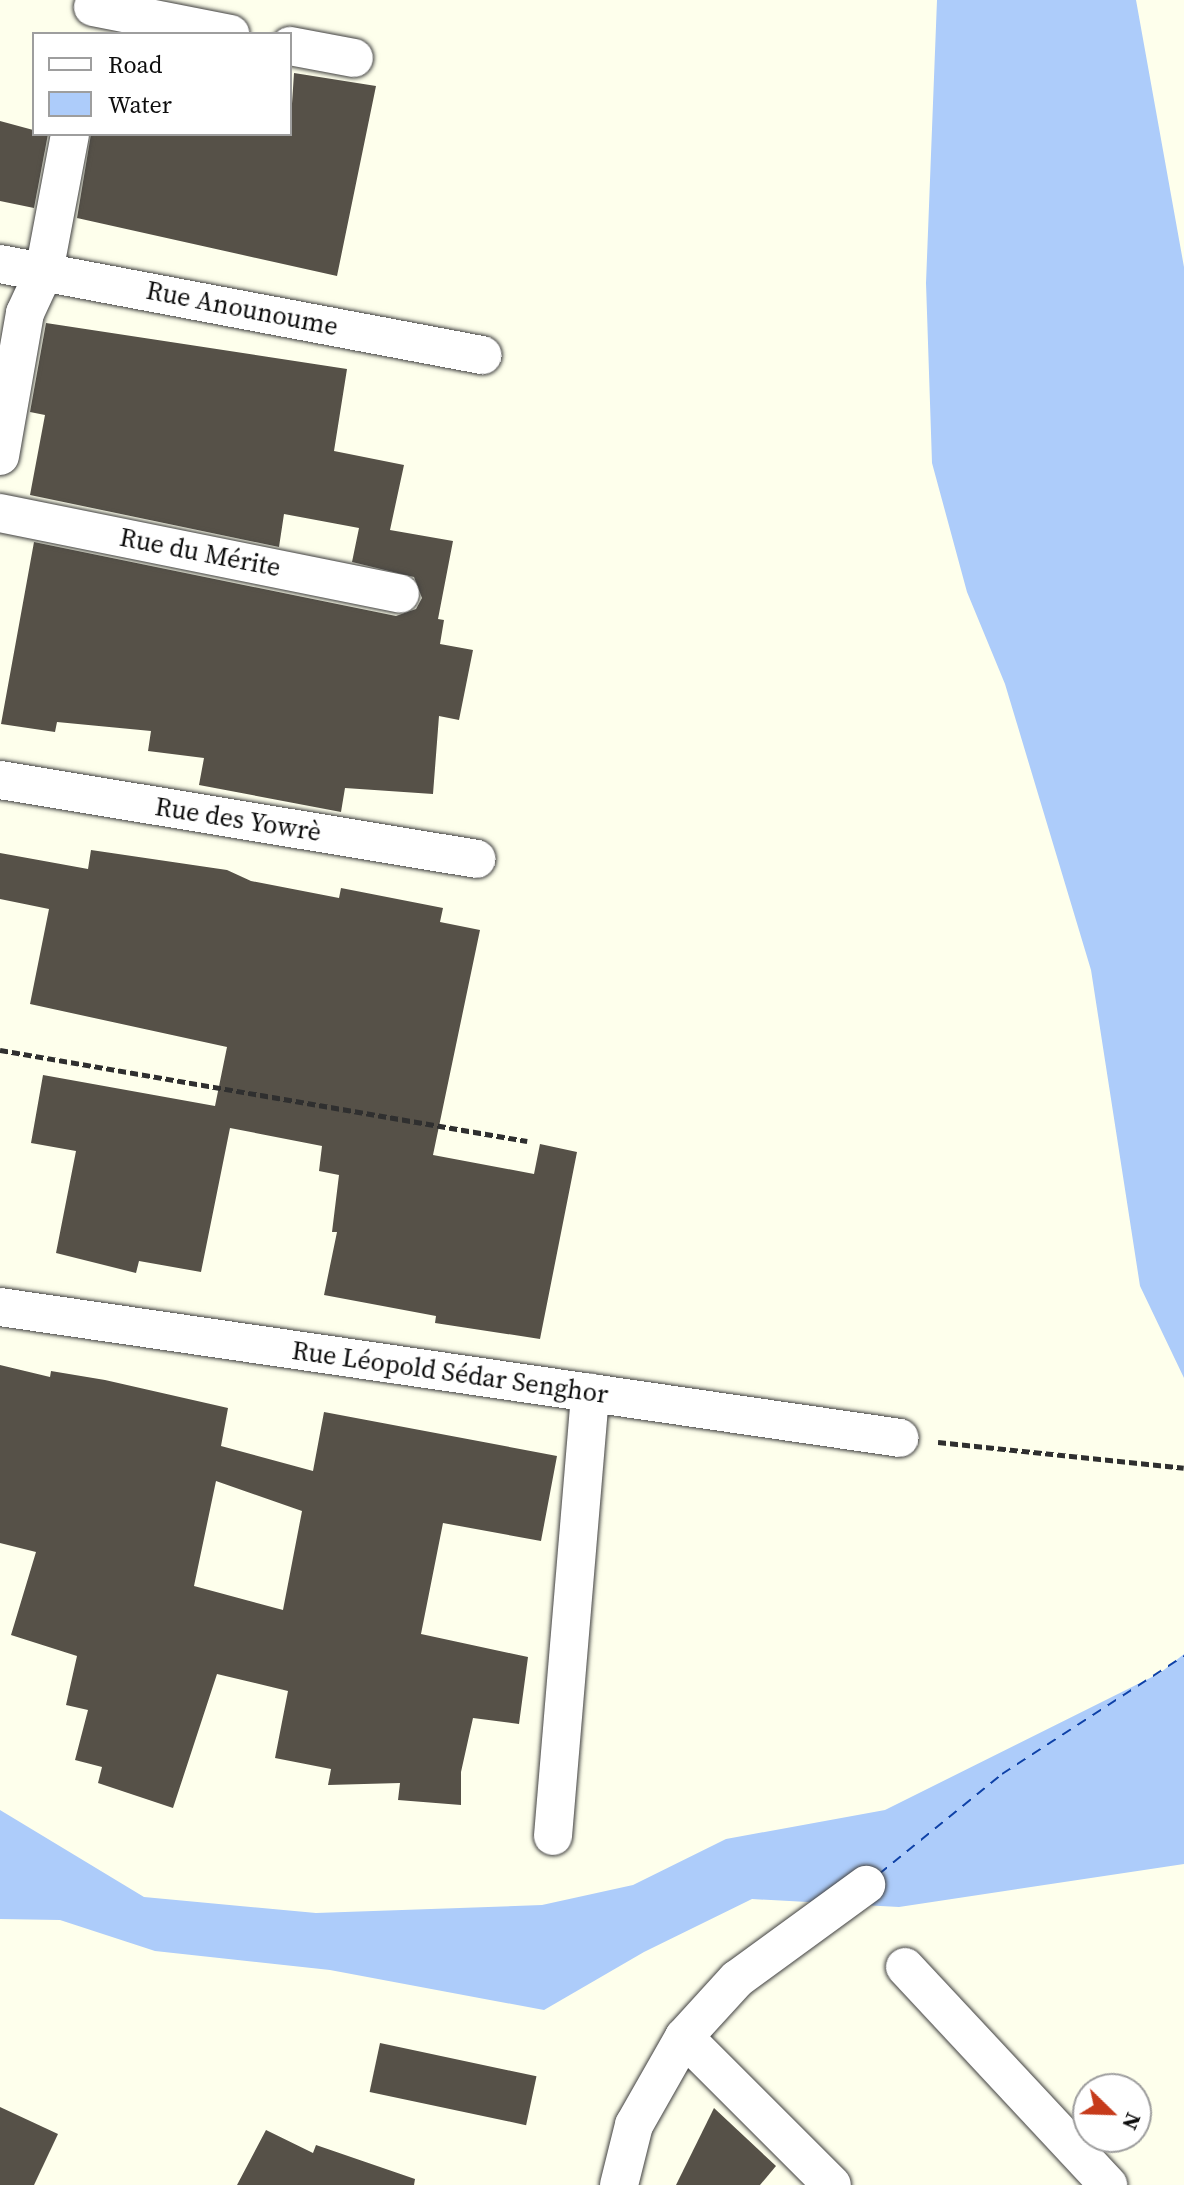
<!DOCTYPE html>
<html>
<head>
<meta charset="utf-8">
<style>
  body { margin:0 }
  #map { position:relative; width:1184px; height:2185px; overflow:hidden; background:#feffec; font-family:"Source Serif 4",serif }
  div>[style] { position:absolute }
  .water>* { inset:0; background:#adccfa }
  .ferry>* { height:2px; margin-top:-1px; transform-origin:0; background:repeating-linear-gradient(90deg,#0e41a7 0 10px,transparent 0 18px) }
  .building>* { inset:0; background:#565148; transform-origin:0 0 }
  .path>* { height:5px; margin-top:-2.5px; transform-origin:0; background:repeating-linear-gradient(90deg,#2f2f2f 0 8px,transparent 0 12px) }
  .roads { filter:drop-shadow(0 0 2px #404040) drop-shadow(0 0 2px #404040) }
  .street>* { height:38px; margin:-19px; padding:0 19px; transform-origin:19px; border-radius:19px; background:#fff }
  span { translate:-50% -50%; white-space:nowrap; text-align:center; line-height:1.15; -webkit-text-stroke:8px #fff; paint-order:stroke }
  .street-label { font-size:26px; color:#0d0d0d }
  .legend { position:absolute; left:32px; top:32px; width:260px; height:104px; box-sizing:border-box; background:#fff; border:2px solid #9e9e9e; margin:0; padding:10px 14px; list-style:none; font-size:24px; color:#0d0d0d }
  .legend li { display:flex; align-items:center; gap:16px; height:40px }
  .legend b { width:40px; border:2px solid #9e9e9e }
  .north { position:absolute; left:1072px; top:2073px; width:80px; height:80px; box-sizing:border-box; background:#fff; border:2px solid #9e9e9e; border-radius:50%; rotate:113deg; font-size:22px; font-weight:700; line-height:32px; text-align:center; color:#0d0d0d }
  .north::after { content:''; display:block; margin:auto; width:28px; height:36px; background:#c63b1b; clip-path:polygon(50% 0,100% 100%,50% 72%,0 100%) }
</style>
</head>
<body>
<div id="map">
  <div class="water">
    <div style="clip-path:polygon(937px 0,1136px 0,1184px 267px,1184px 1378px,1140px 1286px,1091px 970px,1005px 684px,967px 592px,932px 463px,926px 283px)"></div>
    <div style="clip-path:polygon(1184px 1654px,1184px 1864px,899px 1907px,752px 1899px,644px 1952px,544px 2010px,330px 1970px,155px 1951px,60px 1920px,0 1919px,0 1810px,144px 1897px,316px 1913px,542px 1905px,633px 1885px,726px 1839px,885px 1810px,1160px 1673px)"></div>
  </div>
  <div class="ferry">
    <div style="left:879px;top:1874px;width:159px;rotate:-39.1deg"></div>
    <div style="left:1002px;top:1774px;width:217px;rotate:-33deg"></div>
  </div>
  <div class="building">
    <div style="clip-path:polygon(294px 73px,376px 86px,337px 276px,77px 218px,91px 134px,290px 134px)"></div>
    <div style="clip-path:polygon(0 121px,48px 134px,34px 208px,0 201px)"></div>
    <div style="clip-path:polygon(46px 323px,347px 369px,334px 451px,404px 465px,390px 530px,453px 541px,438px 619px,444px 620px,440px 644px,473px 650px,459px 720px,439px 716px,433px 794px,345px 788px,341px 812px,199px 785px,204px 758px,148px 751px,151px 731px,57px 722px,55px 732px,1px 724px,34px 542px,396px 616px,416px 609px,422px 598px,414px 577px,352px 562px,359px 528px,284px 514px,279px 547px,30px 495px,45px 415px,30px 412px)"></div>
    <div style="clip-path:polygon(91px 850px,227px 870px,251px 881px,339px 898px,341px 888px,443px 908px,440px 922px,480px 930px,433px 1155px,534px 1174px,540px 1144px,577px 1152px,540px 1339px,435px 1323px,436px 1316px,324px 1295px,337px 1232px,332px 1232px,339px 1175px,319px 1171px,322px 1146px,230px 1128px,201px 1272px,139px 1261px,136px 1273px,56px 1253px,76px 1151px,31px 1143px,43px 1075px,215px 1106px,227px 1047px,30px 1004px,49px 909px,0 899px,0 853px,88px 869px)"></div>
    <div style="clip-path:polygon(evenodd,0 1365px,50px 1377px,51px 1371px,105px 1380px,228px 1408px,221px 1446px,313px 1471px,324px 1412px,557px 1456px,541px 1541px,443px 1523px,421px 1634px,528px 1657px,519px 1724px,473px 1718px,461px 1772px,461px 1805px,398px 1800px,400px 1783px,328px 1785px,331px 1769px,275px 1758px,288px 1691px,217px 1674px,173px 1808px,98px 1783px,102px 1767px,75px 1760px,88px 1710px,66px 1705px,77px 1656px,11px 1635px,36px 1552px,0 1543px,0 1365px,216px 1481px,302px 1511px,283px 1610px,194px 1586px,216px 1481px)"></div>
    <div style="left:380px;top:2043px;width:160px;height:50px;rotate:12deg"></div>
    <div style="clip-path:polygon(0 2107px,58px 2134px,34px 2185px,0 2185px)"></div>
    <div style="clip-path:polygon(714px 2108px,776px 2166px,760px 2185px,676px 2185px)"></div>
    <div style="clip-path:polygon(266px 2130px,313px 2153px,316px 2145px,415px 2179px,414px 2185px,237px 2185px)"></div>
  </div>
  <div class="path">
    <div style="left:0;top:1050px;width:535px;rotate:9.8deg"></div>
    <div style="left:938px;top:1442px;width:247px;rotate:6deg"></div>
  </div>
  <div class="roads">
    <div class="street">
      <div style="left:93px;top:7px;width:140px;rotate:11.1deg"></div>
      <div style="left:290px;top:46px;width:65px;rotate:10.6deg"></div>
      <div style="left:0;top:264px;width:491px;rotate:10.7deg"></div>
      <div style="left:0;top:456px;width:145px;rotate:-80.1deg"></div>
      <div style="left:25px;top:313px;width:45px;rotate:-65.1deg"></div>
      <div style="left:44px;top:272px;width:140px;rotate:-79.3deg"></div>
      <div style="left:0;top:513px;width:408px;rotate:11.4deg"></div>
      <div style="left:0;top:780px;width:483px;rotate:9.4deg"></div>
      <div style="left:0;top:1307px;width:909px;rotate:8.28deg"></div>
      <div style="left:553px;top:1836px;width:445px;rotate:-85.2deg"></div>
      <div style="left:905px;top:1967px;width:298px;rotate:47deg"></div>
      <div style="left:684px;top:2037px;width:209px;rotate:45deg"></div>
      <div style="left:619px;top:2185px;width:62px;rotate:-76deg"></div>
      <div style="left:634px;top:2125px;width:101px;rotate:-60.4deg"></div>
      <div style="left:684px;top:2037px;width:79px;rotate:-47.6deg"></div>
      <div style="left:737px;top:1979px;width:160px;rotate:-36.1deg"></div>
    </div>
  </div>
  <div class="street-label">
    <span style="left:242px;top:309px;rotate:11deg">Rue Anounoume</span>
    <span style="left:200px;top:553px;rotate:11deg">Rue du Mérite</span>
    <span style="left:238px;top:820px;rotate:9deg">Rue des Yowrè</span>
    <span style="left:450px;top:1373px;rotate:8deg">Rue Léopold Sédar Senghor</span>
  </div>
  <ul class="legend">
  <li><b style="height:10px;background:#fff"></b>Road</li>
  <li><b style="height:22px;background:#adccfa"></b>Water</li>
  </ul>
  <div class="north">N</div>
</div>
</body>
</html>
